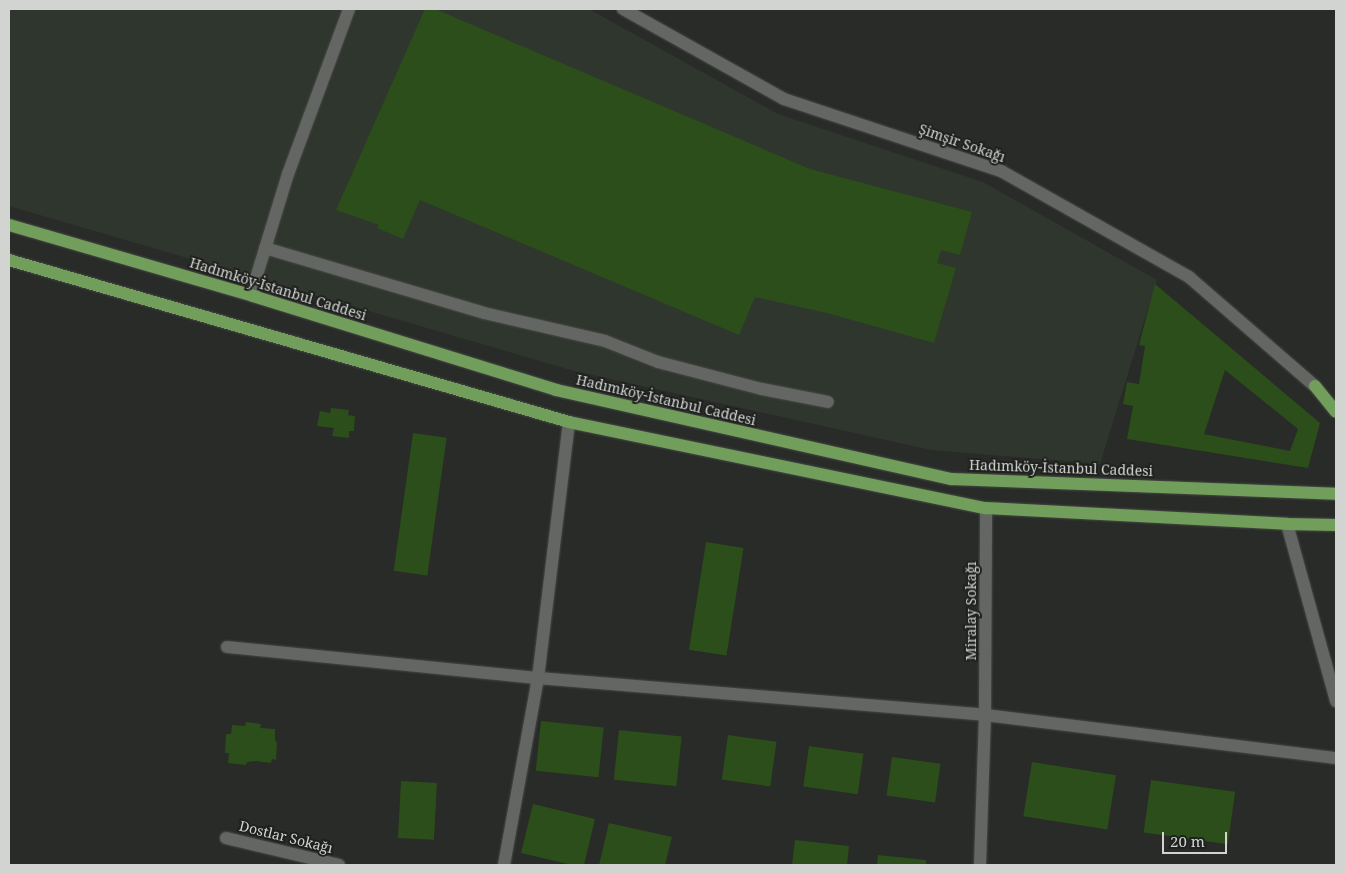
<!DOCTYPE html>
<html>
<head>
<meta charset="utf-8">
<style>
  body { margin:0 }
  #map { position:relative; width:1345px; height:874px; overflow:hidden; background:#282b27; font-family:"Noto Serif",serif }
  div>[style] { position:absolute }
  .built>* { inset:0; background:#2f362d }
  .building>* { inset:0; background:#2c4e1a; transform-origin:0 0 }
  .roads { filter:drop-shadow(0 0 1px #474946) drop-shadow(0 0 1px #474946) }
  .service>* { height:12px; margin:-6px; padding:0 6px; transform-origin:6px; border-radius:6px; background:#636662 }
  .minor>* { height:12px; margin:-6px; padding:0 6px; transform-origin:6px; border-radius:6px; background:#636662 }
  .tertiary>* { height:12px; margin:-6px; padding:0 6px; transform-origin:6px; border-radius:6px; background:#636662 }
  .primary>* { height:12px; margin:-6px; padding:0 6px; transform-origin:6px; border-radius:6px; background:#729e5b }
  span { translate:-50% -50%; white-space:nowrap; text-align:center; line-height:1.15; -webkit-text-stroke:4px #1f211e; paint-order:stroke }
  .street-label { font-size:14px; color:#d2d4d2 }
  .frame { position:absolute; inset:0; border:10px solid #d2d4d2; pointer-events:none }
  .scale { position:absolute; left:1162px; top:832px; width:65px; height:22px; box-sizing:border-box; border:2px solid #d2d4d2; border-top:0; padding-left:6px; font-size:15px; line-height:18px; white-space:nowrap; color:#d2d4d2; -webkit-text-stroke:4px #1f211e; paint-order:stroke }
</style>
</head>
<body>
<div id="map">
  <div class="built">
    <div style="clip-path:polygon(9px 9px,589px 9px,778px 114px,983px 182px,1157px 280px,1100px 464px,931px 450px,574px 371px,9px 206px)"></div>
  </div>
  <div class="building">
    <div style="clip-path:polygon(425px 9px,435px 9px,810px 169px,972px 212px,960px 255px,941px 250px,937px 263px,956px 268px,934px 343px,827px 313px,755px 297px,739px 335px,420px 200px,403px 239px,377px 228px,379px 225px,336px 210px)"></div>
    <div style="clip-path:polygon(evenodd,1155px 284px,1320px 423px,1308px 468px,1127px 439px,1133px 406px,1123px 404px,1127px 382px,1139px 384px,1145px 346px,1139px 345px,1155px 284px,1225px 370px,1298px 429px,1290px 451px,1204px 434px,1225px 370px)"></div>
    <div style="clip-path:polygon(331px 408px,349px 410px,348px 415px,355px 416px,354px 431px,349px 431px,349px 438px,332px 436px,334px 428px,317px 426px,320px 411px,330px 413px)"></div>
    <div style="left:413px;top:433px;width:34px;height:139px;rotate:8deg"></div>
    <div style="left:706px;top:542px;width:38px;height:109px;rotate:9deg"></div>
    <div style="left:541px;top:721px;width:63px;height:50px;rotate:6deg"></div>
    <div style="clip-path:polygon(246px 722px,261px 724px,260px 728px,275px 729px,275px 741px,277px 742px,276px 760px,272px 759px,271px 763px,256px 761px,247px 762px,246px 765px,228px 763px,229px 753px,225px 753px,226px 734px,231px 734px,232px 725px,245px 726px)"></div>
    <div style="left:619px;top:730px;width:63px;height:50px;rotate:6deg"></div>
    <div style="left:728px;top:735px;width:49px;height:45px;rotate:8deg"></div>
    <div style="left:809px;top:746px;width:55px;height:41px;rotate:8deg"></div>
    <div style="left:892px;top:757px;width:49px;height:39px;rotate:8deg"></div>
    <div style="left:1032px;top:762px;width:85px;height:55px;rotate:9deg"></div>
    <div style="left:1151px;top:780px;width:85px;height:53px;rotate:8deg"></div>
    <div style="left:401px;top:781px;width:36px;height:57px;rotate:3deg"></div>
    <div style="clip-path:polygon(533px 804px,595px 819px,584px 865px,572px 865px,521px 853px)"></div>
    <div style="clip-path:polygon(609px 823px,672px 837px,665px 865px,599px 865px)"></div>
    <div style="clip-path:polygon(795px 840px,849px 846px,847px 865px,792px 865px)"></div>
    <div style="clip-path:polygon(878px 855px,926px 860px,926px 865px,877px 865px)"></div>
  </div>
  <div class="roads">
    <div class="service">
      <div style="left:265px;top:248px;width:228px;rotate:16.5deg"></div>
      <div style="left:484px;top:313px;width:124px;rotate:13deg"></div>
      <div style="left:605px;top:341px;width:57px;rotate:21.6deg"></div>
      <div style="left:658px;top:362px;width:107px;rotate:14.6deg"></div>
      <div style="left:762px;top:389px;width:67px;rotate:11.1deg"></div>
    </div>
    <div class="minor">
      <div style="left:253px;top:296px;width:18px;rotate:-81deg"></div>
      <div style="left:256px;top:278px;width:109px;rotate:-72.9deg"></div>
      <div style="left:288px;top:174px;width:176px;rotate:-69.7deg"></div>
      <div style="left:1287px;top:524px;width:184px;rotate:74.5deg"></div>
      <div style="left:227px;top:647px;width:313px;rotate:5.7deg"></div>
      <div style="left:538px;top:678px;width:449px;rotate:4.7deg"></div>
      <div style="left:985px;top:715px;width:354px;rotate:7deg"></div>
      <div style="left:226px;top:838px;width:116px;rotate:13.4deg"></div>
      <div style="left:504px;top:865px;width:190px;rotate:-79.7deg"></div>
      <div style="left:538px;top:678px;width:258px;rotate:-83.1deg"></div>
      <div style="left:980px;top:865px;width:150px;rotate:-88.1deg"></div>
      <div style="left:985px;top:715px;width:207px;rotate:-89.7deg"></div>
    </div>
    <div class="tertiary">
      <div style="left:623px;top:9px;width:184px;rotate:29.2deg"></div>
      <div style="left:784px;top:99px;width:229px;rotate:18.4deg"></div>
      <div style="left:1001px;top:171px;width:216px;rotate:29.4deg"></div>
      <div style="left:1189px;top:277px;width:167px;rotate:40.9deg"></div>
    </div>
    <div class="primary">
      <div style="left:9px;top:225px;width:254px;rotate:16.2deg"></div>
      <div style="left:253px;top:296px;width:317px;rotate:17.2deg"></div>
      <div style="left:556px;top:390px;width:405px;rotate:12.7deg"></div>
      <div style="left:951px;top:479px;width:385px;rotate:2.2deg"></div>
      <div style="left:9px;top:260px;width:583px;rotate:16.13deg"></div>
      <div style="left:569px;top:422px;width:426px;rotate:11.7deg"></div>
      <div style="left:986px;top:508px;width:301px;rotate:3deg"></div>
      <div style="left:1287px;top:524px;width:49px;rotate:1.2deg"></div>
      <div style="left:1315px;top:386px;width:33px;rotate:51deg"></div>
    </div>
  </div>
  <div class="street-label">
    <span style="left:962px;top:143px;rotate:19deg">Şimşir Sokağı</span>
    <span style="left:278px;top:289px;rotate:17deg">Hadımköy-İstanbul Caddesi</span>
    <span style="left:666px;top:400px;rotate:13deg">Hadımköy-İstanbul Caddesi</span>
    <span style="left:1061px;top:468px;rotate:2deg">Hadımköy-İstanbul Caddesi</span>
    <span style="left:971px;top:611px;rotate:-90deg">Miralay Sokağı</span>
    <span style="left:286px;top:837px;rotate:14deg">Dostlar Sokağı</span>
  </div>
  <div class="frame"></div>
  <div class="scale">20 m</div>
</div>
</body>
</html>
